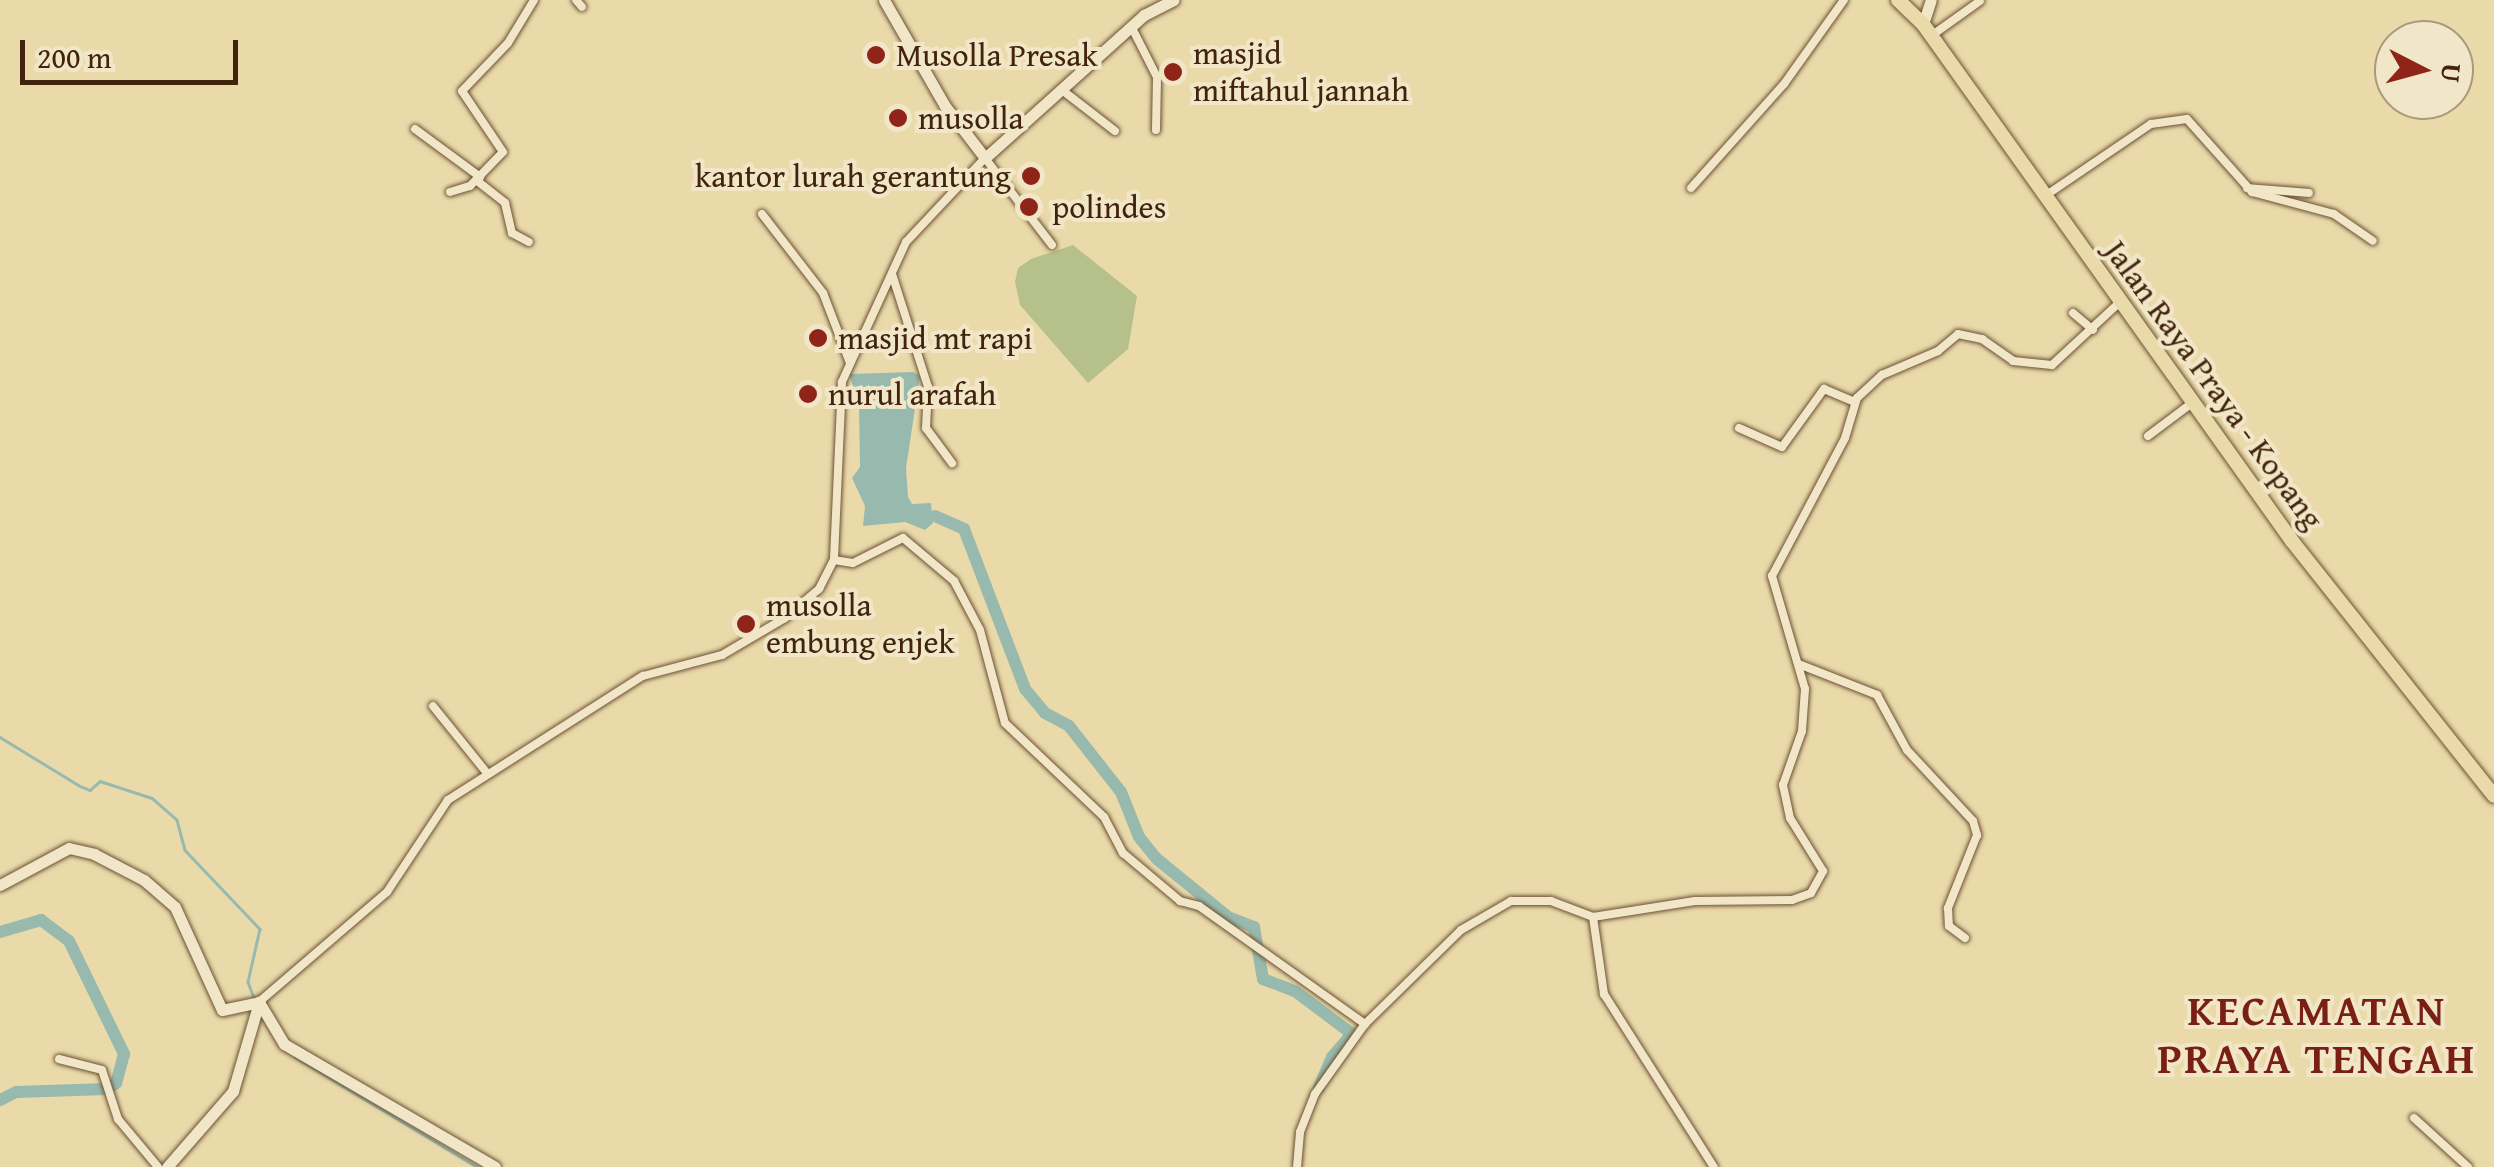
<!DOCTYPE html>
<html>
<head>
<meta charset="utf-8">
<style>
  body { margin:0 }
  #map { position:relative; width:2494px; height:1167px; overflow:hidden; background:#eadaaa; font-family:"Gentium Book Plus",serif }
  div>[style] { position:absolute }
  .green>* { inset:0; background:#b5c08a }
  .water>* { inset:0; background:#98baae }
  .stream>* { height:2.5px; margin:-1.25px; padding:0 1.25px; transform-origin:1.25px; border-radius:1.25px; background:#98baae }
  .river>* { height:12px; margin:-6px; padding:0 6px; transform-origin:6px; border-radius:6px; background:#98baae }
  .roads { filter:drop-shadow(0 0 2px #6c5134) drop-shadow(0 0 2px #6c5134) }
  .street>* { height:8px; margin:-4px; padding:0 4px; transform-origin:4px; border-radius:4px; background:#f1e7c8 }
  .secondary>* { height:11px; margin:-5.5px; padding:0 5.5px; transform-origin:5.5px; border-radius:5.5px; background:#f1e7c8 }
  .highway>* { height:14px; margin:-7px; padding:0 7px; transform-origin:7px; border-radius:7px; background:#eadaaa }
  .dots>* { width:28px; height:28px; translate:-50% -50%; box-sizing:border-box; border:5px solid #f1e7c8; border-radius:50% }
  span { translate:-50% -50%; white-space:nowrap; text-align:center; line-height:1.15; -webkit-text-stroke:8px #f1e7c8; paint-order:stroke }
  .poi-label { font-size:32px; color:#42230c }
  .left { translate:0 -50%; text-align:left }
  .right { translate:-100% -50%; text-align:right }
  .street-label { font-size:32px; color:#42230c }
  .district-label { font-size:42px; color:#7a1f14; font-weight:700; letter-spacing:2.5px }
  .north { position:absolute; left:2374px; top:20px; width:100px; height:100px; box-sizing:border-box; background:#f1e7c8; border:2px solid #ab997d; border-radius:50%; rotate:96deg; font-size:28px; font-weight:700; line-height:40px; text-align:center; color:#42230c }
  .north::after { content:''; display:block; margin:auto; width:35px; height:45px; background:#8f2418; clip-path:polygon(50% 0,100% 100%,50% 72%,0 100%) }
  .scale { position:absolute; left:20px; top:40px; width:218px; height:45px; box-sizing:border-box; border:5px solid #42230c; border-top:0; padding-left:12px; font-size:30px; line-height:35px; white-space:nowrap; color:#42230c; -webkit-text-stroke:8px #f1e7c8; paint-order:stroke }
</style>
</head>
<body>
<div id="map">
  <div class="green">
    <div style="clip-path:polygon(1073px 245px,1137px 296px,1128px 349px,1088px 383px,1020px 305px,1015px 282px,1018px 268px,1031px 259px)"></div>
  </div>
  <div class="water">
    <div style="clip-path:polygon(913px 372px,920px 376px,906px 468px,908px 497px,912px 504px,931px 503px,933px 523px,925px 530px,905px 522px,863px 526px,865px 506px,852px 478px,860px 467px,859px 405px,849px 374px)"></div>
  </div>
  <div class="stream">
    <div style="left:0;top:737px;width:94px;rotate:31.5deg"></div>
    <div style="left:80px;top:786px;width:11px;rotate:22deg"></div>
    <div style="left:90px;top:790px;width:13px;rotate:-42deg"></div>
    <div style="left:100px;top:781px;width:55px;rotate:18.1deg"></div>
    <div style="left:152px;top:798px;width:33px;rotate:41deg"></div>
    <div style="left:177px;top:820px;width:31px;rotate:75deg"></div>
    <div style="left:185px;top:850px;width:109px;rotate:46.5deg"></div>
    <div style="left:260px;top:929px;width:54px;rotate:102.8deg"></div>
    <div style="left:248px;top:982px;width:17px;rotate:69deg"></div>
    <div style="left:295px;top:1057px;width:213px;rotate:31.1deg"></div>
  </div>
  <div class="river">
    <div style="left:935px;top:516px;width:32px;rotate:24deg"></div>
    <div style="left:964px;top:529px;width:171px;rotate:69.1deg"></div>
    <div style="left:1025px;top:689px;width:31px;rotate:50deg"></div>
    <div style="left:1045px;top:713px;width:27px;rotate:28deg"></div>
    <div style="left:1069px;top:726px;width:84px;rotate:51.8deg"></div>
    <div style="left:1121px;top:792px;width:48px;rotate:68.2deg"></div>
    <div style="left:1139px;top:837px;width:28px;rotate:51deg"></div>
    <div style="left:1157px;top:859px;width:92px;rotate:39.2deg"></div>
    <div style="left:1228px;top:917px;width:28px;rotate:21deg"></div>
    <div style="left:1254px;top:927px;width:53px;rotate:80.2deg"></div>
    <div style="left:1263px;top:979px;width:34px;rotate:21deg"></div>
    <div style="left:1295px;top:991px;width:71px;rotate:37deg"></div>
    <div style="left:1352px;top:1034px;width:30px;rotate:131deg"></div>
    <div style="left:1332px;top:1057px;width:34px;rotate:113deg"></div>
    <div style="left:0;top:932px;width:43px;rotate:-16.3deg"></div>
    <div style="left:41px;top:920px;width:35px;rotate:37deg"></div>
    <div style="left:69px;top:941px;width:126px;rotate:64deg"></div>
    <div style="left:124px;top:1054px;width:30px;rotate:105deg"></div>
    <div style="left:116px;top:1083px;width:11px;rotate:146deg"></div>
    <div style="left:107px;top:1089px;width:91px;rotate:178.1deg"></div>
    <div style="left:16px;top:1092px;width:18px;rotate:153deg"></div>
  </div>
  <div class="roads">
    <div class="street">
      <div style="left:576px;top:0;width:9px;rotate:49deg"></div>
      <div style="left:1132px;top:28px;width:55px;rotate:63deg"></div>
      <div style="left:1157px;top:77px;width:53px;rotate:91.1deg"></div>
      <div style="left:1931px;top:36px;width:60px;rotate:-35.5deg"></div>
      <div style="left:1062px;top:90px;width:67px;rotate:37.7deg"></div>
      <div style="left:415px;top:129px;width:81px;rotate:36.4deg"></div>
      <div style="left:476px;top:180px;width:37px;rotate:38deg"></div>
      <div style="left:505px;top:203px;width:31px;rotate:77deg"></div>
      <div style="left:512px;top:233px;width:19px;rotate:28deg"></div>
      <div style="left:1691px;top:188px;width:140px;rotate:-48.2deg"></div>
      <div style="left:1784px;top:84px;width:103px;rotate:-54.5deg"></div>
      <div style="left:2247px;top:188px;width:62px;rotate:4.6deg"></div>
      <div style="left:450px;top:192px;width:21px;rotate:-17deg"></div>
      <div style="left:470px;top:186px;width:47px;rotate:-45.9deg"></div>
      <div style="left:503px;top:152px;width:73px;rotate:-123.9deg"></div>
      <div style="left:462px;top:91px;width:66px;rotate:-46.2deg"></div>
      <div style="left:508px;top:43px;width:50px;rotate:-58.8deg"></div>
      <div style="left:2045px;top:196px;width:128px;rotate:-34.2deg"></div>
      <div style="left:2151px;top:124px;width:36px;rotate:-8deg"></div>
      <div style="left:2187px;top:119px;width:98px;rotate:48.3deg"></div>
      <div style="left:2252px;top:192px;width:85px;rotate:15deg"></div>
      <div style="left:2334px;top:214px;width:47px;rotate:34.7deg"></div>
      <div style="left:762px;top:214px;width:100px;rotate:52.3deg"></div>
      <div style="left:823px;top:293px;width:75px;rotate:68.9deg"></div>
      <div style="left:1052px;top:245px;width:110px;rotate:-127.6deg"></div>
      <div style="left:985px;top:158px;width:115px;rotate:133.2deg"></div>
      <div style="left:906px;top:242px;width:154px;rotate:114.6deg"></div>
      <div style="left:842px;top:382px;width:178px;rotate:92.6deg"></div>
      <div style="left:834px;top:560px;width:19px;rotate:9deg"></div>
      <div style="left:853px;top:563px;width:56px;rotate:-26.6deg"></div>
      <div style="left:903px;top:538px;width:67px;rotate:40.1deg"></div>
      <div style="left:954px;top:581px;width:55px;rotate:62deg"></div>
      <div style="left:980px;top:630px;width:96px;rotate:75deg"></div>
      <div style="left:1005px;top:723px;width:137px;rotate:43.5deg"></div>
      <div style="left:1104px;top:817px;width:41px;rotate:62.2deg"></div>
      <div style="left:1123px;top:853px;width:75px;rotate:40.1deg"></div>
      <div style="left:1180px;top:901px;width:20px;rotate:15deg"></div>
      <div style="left:1199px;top:906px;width:204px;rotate:35.4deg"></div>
      <div style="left:1365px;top:1024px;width:134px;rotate:-44.4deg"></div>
      <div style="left:1461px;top:930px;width:58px;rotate:-30.1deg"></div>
      <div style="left:1511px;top:901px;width:40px"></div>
      <div style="left:1551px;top:901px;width:45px;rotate:20.9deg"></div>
      <div style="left:1593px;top:917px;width:103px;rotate:-8.9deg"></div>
      <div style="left:1695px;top:901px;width:97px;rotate:-0.6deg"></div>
      <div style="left:1792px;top:900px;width:20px;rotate:-20deg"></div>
      <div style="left:1811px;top:893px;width:25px;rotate:-61deg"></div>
      <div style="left:1823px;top:871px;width:62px;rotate:-121.9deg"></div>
      <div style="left:1790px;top:818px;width:34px;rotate:-102deg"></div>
      <div style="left:1783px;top:785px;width:57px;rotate:-70.6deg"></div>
      <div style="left:1802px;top:731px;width:42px;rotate:-85.9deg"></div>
      <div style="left:1805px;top:689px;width:118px;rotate:-106.3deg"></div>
      <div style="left:1772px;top:576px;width:156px;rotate:-62.1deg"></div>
      <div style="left:1845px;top:438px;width:42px;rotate:-73.3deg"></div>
      <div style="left:1857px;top:398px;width:34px;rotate:-43deg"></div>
      <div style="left:1882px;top:375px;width:61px;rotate:-23.2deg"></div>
      <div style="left:1938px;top:351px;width:26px;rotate:-40deg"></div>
      <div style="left:1958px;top:334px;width:25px;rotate:12deg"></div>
      <div style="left:1982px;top:339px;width:38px;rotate:35deg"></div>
      <div style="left:2013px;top:361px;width:39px;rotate:6deg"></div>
      <div style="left:2052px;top:365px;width:91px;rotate:-42.8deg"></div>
      <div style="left:892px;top:274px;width:119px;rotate:72.3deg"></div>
      <div style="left:928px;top:387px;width:41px;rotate:92.8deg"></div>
      <div style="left:926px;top:428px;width:44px;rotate:53.4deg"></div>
      <div style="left:2073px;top:313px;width:26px;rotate:40deg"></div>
      <div style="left:1739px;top:428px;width:47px;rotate:23.8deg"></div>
      <div style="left:1782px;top:447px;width:72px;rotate:-54.1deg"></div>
      <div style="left:1824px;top:389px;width:34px;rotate:23deg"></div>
      <div style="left:2148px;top:436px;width:55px;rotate:-36.9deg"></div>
      <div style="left:1801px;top:665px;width:82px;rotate:21.5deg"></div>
      <div style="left:1877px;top:695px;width:63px;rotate:61.4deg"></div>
      <div style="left:1907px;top:750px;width:97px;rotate:47.1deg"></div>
      <div style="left:1973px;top:821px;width:15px;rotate:74deg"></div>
      <div style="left:1977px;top:835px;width:79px;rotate:111.7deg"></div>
      <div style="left:1948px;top:908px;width:18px;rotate:87deg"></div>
      <div style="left:1949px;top:926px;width:20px;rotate:37deg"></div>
      <div style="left:433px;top:706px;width:85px;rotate:51.2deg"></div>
      <div style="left:1593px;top:917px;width:78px;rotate:81.9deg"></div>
      <div style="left:1604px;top:994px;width:205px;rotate:57.6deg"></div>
      <div style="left:259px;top:1002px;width:169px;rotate:-40.7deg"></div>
      <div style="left:387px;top:892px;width:110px;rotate:-56.5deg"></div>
      <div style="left:448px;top:800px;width:231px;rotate:-32.5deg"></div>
      <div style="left:643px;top:676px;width:82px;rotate:-14.9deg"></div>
      <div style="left:722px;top:655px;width:73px;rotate:-30.4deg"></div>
      <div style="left:785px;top:618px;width:45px;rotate:-40.5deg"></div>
      <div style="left:819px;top:589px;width:33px;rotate:-63deg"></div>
      <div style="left:59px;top:1059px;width:44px;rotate:14.3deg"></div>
      <div style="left:102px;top:1070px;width:52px;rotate:71.9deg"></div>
      <div style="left:118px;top:1119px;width:62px;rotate:50.2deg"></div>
      <div style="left:2414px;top:1118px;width:73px;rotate:42.2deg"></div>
      <div style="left:1297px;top:1167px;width:35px;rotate:-85deg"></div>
      <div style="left:1300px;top:1132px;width:41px;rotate:-68.5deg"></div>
      <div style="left:1315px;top:1094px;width:86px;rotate:-54.5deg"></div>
    </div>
    <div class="secondary">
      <div style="left:884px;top:0;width:122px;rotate:60.1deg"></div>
      <div style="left:945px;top:106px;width:66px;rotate:52.4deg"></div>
      <div style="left:985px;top:158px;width:214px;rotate:-42deg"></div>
      <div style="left:1144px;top:15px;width:33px;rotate:-27deg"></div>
      <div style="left:1923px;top:24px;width:25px;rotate:-72deg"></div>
      <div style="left:0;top:885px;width:78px;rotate:-28.2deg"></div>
      <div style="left:69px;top:848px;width:26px;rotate:13deg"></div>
      <div style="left:94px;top:854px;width:56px;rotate:27.5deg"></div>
      <div style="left:144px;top:880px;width:41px;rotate:41.1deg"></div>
      <div style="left:175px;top:907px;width:113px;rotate:65.5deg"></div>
      <div style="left:222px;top:1010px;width:38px;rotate:-12deg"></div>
      <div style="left:259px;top:1002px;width:49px;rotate:59.2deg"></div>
      <div style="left:284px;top:1044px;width:244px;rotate:30.2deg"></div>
      <div style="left:167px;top:1167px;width:101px;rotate:-49deg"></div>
      <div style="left:233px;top:1091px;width:93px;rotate:-73.7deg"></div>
    </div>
    <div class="highway">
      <div style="left:1898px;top:0;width:35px;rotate:44deg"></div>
      <div style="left:1923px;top:24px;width:635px;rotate:54.48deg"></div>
      <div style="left:2292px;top:541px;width:325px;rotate:51.6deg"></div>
    </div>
  </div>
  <div class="dots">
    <div style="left:876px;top:55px;background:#8f2418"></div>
    <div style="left:1173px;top:72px;background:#8f2418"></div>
    <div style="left:898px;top:118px;background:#8f2418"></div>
    <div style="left:1031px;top:176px;background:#8f2418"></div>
    <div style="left:1029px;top:207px;background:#8f2418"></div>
    <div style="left:818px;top:338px;background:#8f2418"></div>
    <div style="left:808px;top:394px;background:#8f2418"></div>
    <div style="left:746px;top:624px;background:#8f2418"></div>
  </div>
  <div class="poi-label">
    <span class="left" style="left:1193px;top:72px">masjid<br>miftahul jannah</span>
    <span class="left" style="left:896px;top:55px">Musolla Presak</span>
    <span class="left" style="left:918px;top:118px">musolla</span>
    <span class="right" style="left:1011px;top:176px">kantor lurah gerantung</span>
    <span class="left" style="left:1052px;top:207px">polindes</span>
    <span class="left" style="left:838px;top:338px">masjid mt rapi</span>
    <span class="left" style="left:828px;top:394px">nurul arafah</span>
    <span class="left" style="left:766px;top:624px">musolla<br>embung enjek</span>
  </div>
  <div class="street-label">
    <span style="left:2214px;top:385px;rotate:54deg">Jalan Raya Praya - Kopang</span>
  </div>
  <div class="district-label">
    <span style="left:2317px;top:1034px">KECAMATAN<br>PRAYA TENGAH</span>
  </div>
  <div class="north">U</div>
  <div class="scale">200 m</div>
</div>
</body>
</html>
